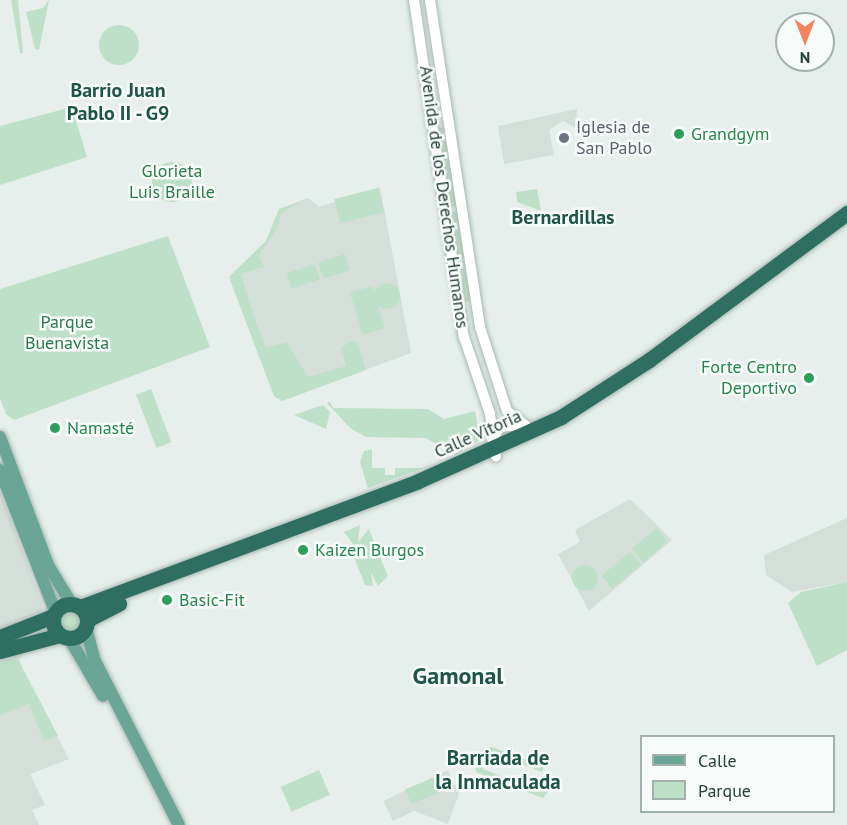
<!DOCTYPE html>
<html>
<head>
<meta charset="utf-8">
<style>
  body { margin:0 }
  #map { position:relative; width:847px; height:825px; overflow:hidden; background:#e6efeb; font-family:"PT Sans",sans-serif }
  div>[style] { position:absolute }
  .built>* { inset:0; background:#d4dfda }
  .green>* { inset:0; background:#bfe0c8; transform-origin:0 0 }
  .round { border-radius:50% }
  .roads { filter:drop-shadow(0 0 2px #a8b8b2) drop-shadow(0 0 2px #a8b8b2) }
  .minor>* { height:10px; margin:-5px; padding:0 5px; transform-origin:5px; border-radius:5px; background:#fff }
  .major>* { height:12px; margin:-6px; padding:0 6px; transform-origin:6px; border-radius:6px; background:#6aa596 }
  .highway>* { height:15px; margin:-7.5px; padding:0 7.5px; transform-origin:7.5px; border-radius:7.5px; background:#2f6f62 }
  .highway>.ring { margin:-7.5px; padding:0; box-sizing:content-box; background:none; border:15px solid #2f6f62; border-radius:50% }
  .dots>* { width:16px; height:16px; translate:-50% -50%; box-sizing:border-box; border:3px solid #f7fbf9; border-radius:50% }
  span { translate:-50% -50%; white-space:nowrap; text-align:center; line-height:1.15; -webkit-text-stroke:5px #f7fbf9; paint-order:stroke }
  .worship-label { font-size:18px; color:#5b616d }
  .left { translate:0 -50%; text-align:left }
  .leisure-label { font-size:18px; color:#27864d }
  .right { translate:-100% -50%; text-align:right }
  .park-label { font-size:18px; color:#2d7a4b }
  .street-label { font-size:18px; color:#24423a }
  .neighbourhood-label { font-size:20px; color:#1f5548; font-weight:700 }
  .quarter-label { font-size:21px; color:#1f5548; font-weight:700 }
  .district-label { font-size:24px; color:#1f5548; font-weight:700 }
  .legend { position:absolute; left:640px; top:735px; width:195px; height:78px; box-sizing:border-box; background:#f7fbf9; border:2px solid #a3b1ad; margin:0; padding:8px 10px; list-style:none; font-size:18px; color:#24423a }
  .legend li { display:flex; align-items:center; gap:12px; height:30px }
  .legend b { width:30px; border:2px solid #a3b1ad }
  .north { position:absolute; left:775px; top:12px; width:60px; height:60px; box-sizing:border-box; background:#f7fbf9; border:2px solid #a3b1ad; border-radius:50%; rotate:180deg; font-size:16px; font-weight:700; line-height:24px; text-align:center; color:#24423a }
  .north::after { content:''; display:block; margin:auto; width:21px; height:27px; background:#f4845f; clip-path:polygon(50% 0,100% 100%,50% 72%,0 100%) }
</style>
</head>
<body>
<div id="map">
  <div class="built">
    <div style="clip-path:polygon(577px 109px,576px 128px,563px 121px,549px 130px,554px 155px,504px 164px,498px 126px)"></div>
    <div style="clip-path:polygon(380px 187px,411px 353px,282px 401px,274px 396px,229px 277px,266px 241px,279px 209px,308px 198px,319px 207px)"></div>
    <div style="clip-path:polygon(0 491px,43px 607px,19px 661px,69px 759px,30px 774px,45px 805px,32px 810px,39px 825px,0 825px)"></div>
    <div style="clip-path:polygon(630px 499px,672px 540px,589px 611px,558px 554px,580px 542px,575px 530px)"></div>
    <div style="clip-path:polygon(847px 518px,847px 582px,792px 592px,766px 575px,764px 555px)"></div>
    <div style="clip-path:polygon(448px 770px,459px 794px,448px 824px,414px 811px,393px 821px,383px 801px)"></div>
  </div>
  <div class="green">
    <div style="clip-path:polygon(11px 0,18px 0,23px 53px,20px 53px)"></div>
    <div style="clip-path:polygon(49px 0,39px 50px,35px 49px,26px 12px,43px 8px)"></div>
    <div class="round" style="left:99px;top:25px;width:40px;height:40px"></div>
    <div style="clip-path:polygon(72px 107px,87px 157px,0 185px,0 126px)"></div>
    <div style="clip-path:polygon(444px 127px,457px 206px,451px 207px,439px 128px)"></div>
    <div class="round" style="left:152px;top:162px;width:40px;height:40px"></div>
    <div style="left:378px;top:188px;width:25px;height:45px;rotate:76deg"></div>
    <div style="clip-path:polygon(537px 189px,541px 211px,517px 202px,516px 192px)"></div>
    <div style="clip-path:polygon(304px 200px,281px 213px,277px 229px,259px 256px,264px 267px,241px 274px,255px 320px,266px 348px,287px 342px,308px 377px,346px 366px,341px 348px,351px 341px,358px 343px,366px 370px,282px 401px,274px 396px,229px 277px,266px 241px,279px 209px)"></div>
    <div style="clip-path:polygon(458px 211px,470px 301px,465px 302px,452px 212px)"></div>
    <div style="clip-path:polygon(168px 236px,210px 347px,14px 420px,6px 414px,0 398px,0 289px)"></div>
    <div style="left:345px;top:254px;width:17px;height:28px;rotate:73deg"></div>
    <div style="left:315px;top:264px;width:16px;height:30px;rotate:72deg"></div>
    <div class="round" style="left:374px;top:283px;width:26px;height:26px"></div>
    <div style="left:372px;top:286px;width:44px;height:23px;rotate:73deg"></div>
    <div style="left:151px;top:389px;width:57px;height:16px;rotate:69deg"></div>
    <div style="clip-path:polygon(330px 402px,333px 408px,428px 409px,444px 419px,475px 411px,480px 440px,455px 455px,426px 438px,366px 437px,350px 428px,327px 403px)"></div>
    <div style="clip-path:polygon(323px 405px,330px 412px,326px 429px,294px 415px)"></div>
    <div style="clip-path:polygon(372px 449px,372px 468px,385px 468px,385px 475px,395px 475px,395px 468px,424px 468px,368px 488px,360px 462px,364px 451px)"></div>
    <div style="clip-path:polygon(360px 525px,358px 542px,369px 529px,377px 549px,372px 557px,378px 552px,388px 576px,378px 586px,371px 572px,373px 586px,365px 585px,350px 547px,356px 548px,344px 532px)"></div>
    <div style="left:656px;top:528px;width:18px;height:32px;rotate:49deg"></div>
    <div style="left:630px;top:552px;width:17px;height:37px;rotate:50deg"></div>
    <div class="round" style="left:572px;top:565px;width:26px;height:26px"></div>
    <div style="clip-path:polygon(847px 582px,847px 650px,817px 666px,788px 603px,801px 592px)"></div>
    <div class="round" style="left:59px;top:611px;width:22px;height:22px"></div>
    <div style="clip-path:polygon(10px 659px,19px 661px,58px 736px,44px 741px,29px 704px,0 715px,0 663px)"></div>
    <div style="clip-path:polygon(492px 747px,544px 766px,544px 767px,542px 772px,490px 752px,486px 761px,474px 762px,474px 754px)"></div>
    <div style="clip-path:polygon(485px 763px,483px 769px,537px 790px,542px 779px,554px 784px,543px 798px,476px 772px,475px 765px)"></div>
    <div style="left:319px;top:770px;width:27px;height:42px;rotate:66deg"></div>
    <div style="left:433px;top:778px;width:16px;height:30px;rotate:68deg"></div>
  </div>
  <div class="roads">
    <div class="minor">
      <div style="left:414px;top:0;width:341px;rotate:81.6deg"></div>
      <div style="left:464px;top:337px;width:81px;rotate:71.3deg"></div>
      <div style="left:490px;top:414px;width:43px;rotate:82.1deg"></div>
      <div style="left:430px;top:0;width:331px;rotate:81.3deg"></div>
      <div style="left:480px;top:327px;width:88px;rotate:72.2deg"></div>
      <div style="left:507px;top:411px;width:33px;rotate:38deg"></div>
      <div style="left:492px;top:439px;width:14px;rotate:-56deg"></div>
      <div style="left:500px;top:427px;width:20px;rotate:-6deg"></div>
    </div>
    <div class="major">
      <div style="left:0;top:437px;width:137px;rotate:69.4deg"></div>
      <div style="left:48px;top:565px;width:44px;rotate:58.8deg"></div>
      <div style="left:0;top:470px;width:151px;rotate:68.7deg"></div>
      <div style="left:86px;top:628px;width:34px;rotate:75deg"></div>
      <div style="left:95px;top:661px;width:184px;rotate:62.9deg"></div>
      <div style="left:69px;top:638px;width:67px;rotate:59.6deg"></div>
    </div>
    <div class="highway">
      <div class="ring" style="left:53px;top:604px;width:19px;height:19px"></div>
      <div style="left:80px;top:607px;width:361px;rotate:-20.4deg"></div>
      <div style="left:418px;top:481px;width:157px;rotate:-24.1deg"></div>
      <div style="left:561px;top:417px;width:105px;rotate:-32.9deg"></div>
      <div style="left:649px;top:360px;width:247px;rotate:-36.6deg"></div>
      <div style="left:87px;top:620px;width:36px;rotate:-27deg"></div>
      <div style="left:0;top:637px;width:57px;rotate:-21.6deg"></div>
      <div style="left:0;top:651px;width:62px;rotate:-14.9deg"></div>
    </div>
  </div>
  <div class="dots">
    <div style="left:679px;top:134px;background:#2e9e5b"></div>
    <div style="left:564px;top:138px;background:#6b7280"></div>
    <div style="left:809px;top:378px;background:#2e9e5b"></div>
    <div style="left:55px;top:428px;background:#2e9e5b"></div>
    <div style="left:303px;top:550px;background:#2e9e5b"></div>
    <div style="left:167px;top:600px;background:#2e9e5b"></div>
  </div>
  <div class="worship-label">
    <span class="left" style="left:576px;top:138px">Iglesia de<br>San Pablo</span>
  </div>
  <div class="leisure-label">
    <span class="left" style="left:691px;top:134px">Grandgym</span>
    <span class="right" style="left:797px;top:378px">Forte Centro<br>Deportivo</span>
    <span class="left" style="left:67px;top:428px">Namasté</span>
    <span class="left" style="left:315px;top:550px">Kaizen Burgos</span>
    <span class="left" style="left:179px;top:600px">Basic-Fit</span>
  </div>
  <div class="park-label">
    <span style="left:172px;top:182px">Glorieta<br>Luis Braille</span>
    <span style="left:67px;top:333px">Parque<br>Buenavista</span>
  </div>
  <div class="street-label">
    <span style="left:444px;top:197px;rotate:82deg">Avenida de los Derechos Humanos</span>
    <span style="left:478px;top:434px;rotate:-24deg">Calle Vitoria</span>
  </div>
  <div class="neighbourhood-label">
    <span style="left:118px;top:102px">Barrio Juan<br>Pablo II - G9</span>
    <span style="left:563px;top:217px">Bernardillas</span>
  </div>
  <div class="quarter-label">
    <span style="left:498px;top:770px">Barriada de<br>la Inmaculada</span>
  </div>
  <div class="district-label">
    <span style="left:458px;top:676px">Gamonal</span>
  </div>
  <ul class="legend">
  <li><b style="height:8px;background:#6aa596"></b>Calle</li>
  <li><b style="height:16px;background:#bfe0c8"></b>Parque</li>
  </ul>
  <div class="north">N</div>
</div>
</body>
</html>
